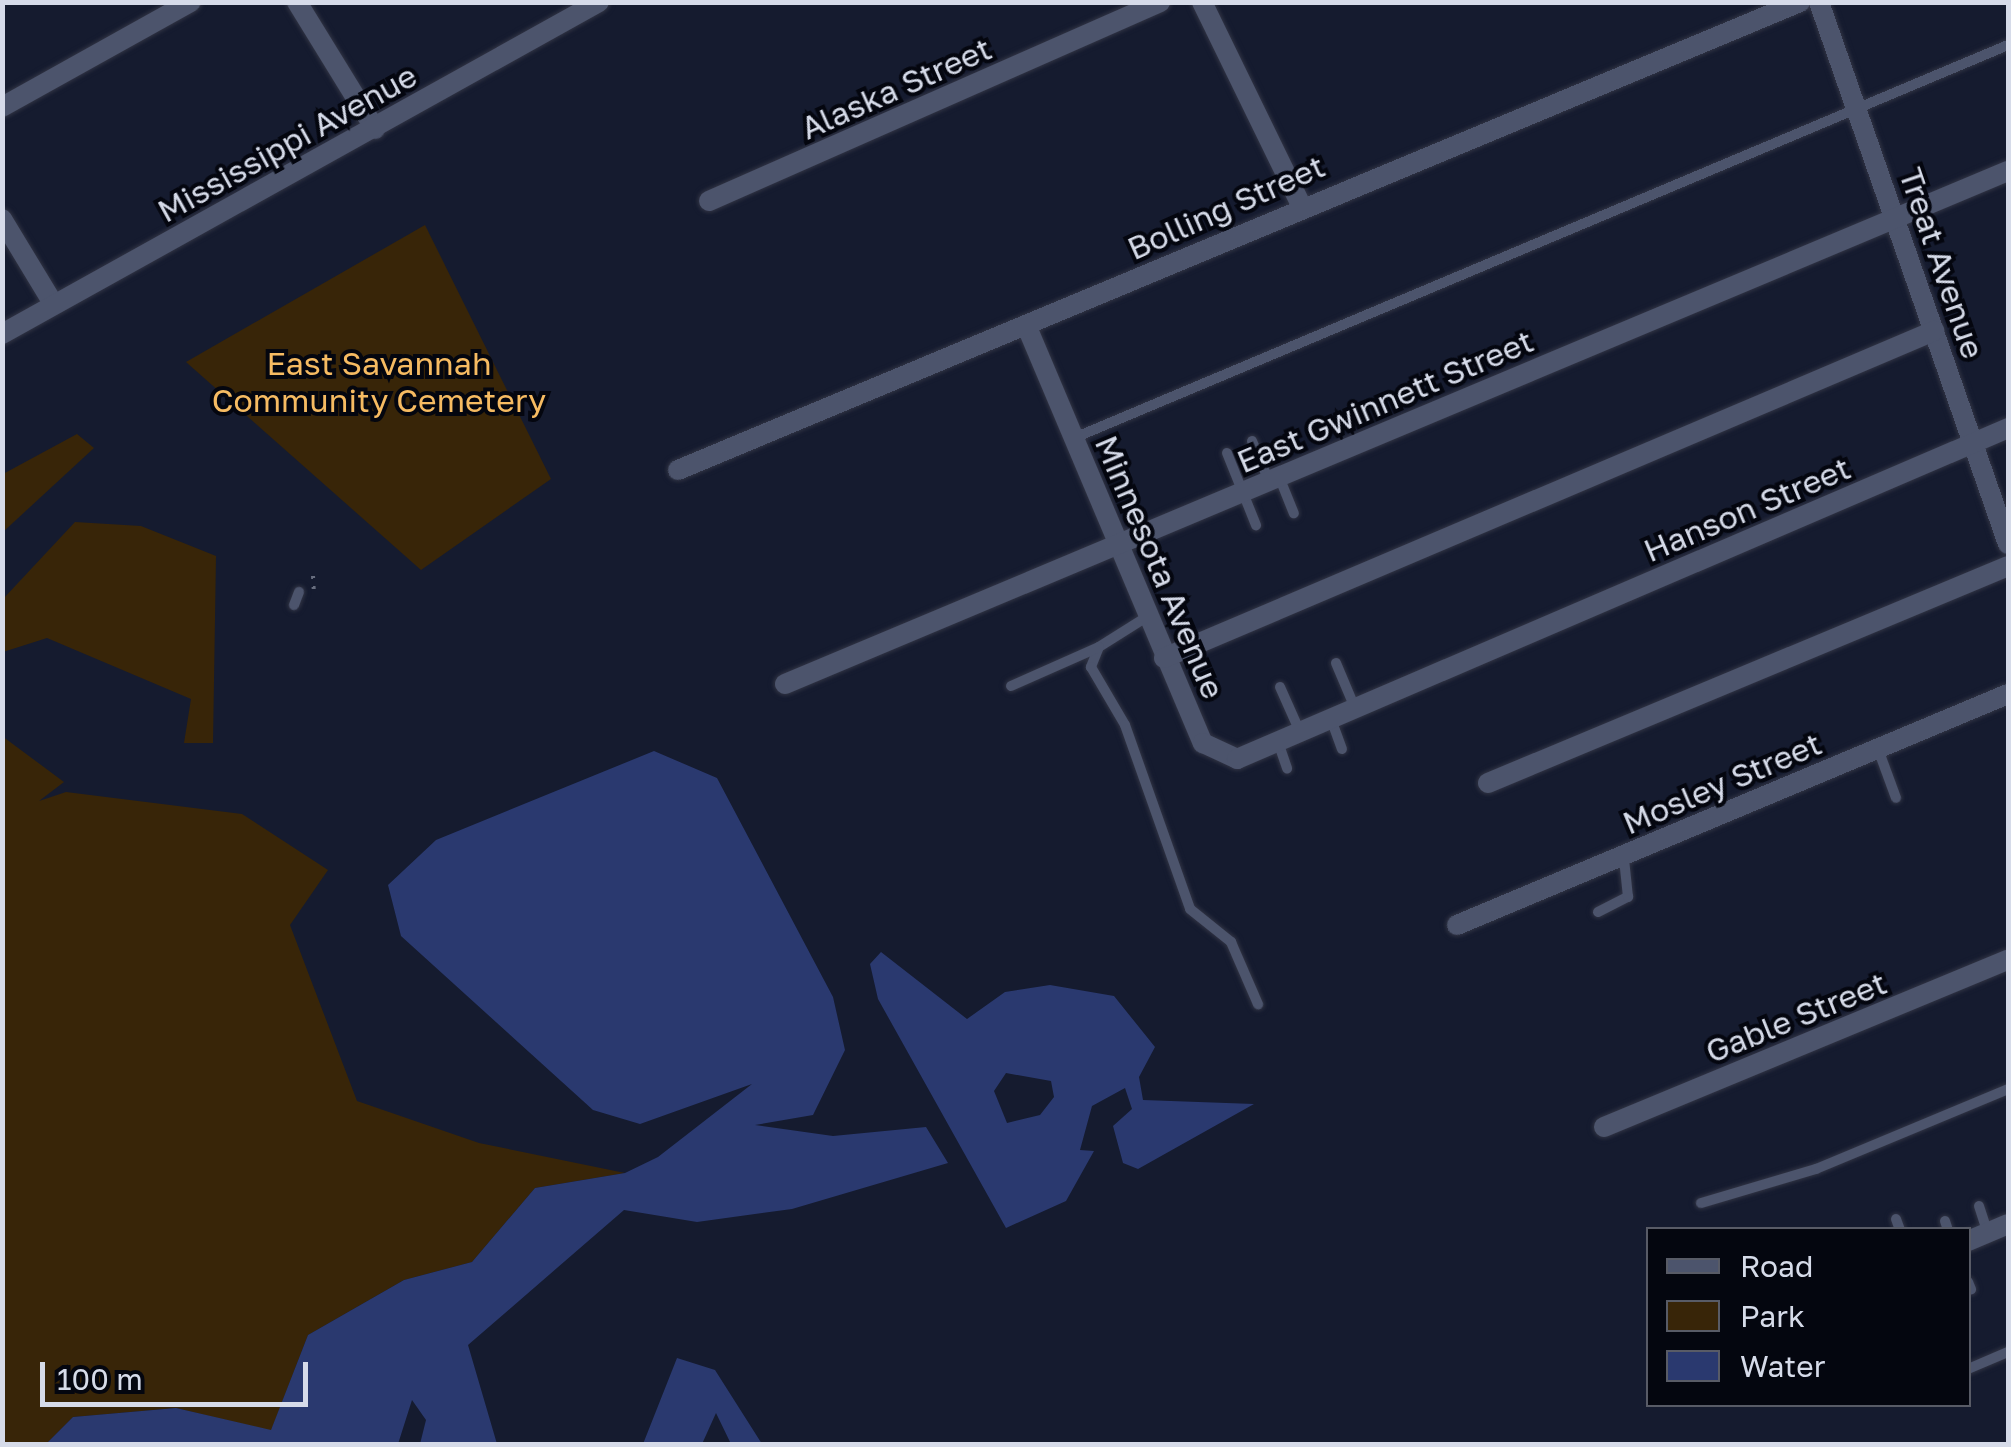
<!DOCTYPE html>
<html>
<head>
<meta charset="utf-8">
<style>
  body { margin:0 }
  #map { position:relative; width:2011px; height:1447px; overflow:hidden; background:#151b2f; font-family:"Golos Text",sans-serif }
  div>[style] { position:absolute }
  .green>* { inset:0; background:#382508 }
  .water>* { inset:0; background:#2a396f }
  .path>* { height:4px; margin-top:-2px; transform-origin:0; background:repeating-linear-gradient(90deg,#676d7e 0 2.5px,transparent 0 10.5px) }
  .roads { filter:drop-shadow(0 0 2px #313444) drop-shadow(0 0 2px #313444) }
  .lane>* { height:10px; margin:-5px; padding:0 5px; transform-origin:5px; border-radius:5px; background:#4c546c }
  .street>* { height:20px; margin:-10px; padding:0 10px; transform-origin:10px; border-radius:10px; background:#4c546c }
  span { translate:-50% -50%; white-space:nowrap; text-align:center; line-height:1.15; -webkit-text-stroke:8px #04060f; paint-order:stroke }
  .street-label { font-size:32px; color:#d6dbe9 }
  .park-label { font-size:32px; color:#f6bb62 }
  .frame { position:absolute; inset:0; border:5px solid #d6dbe9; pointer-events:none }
  .legend { position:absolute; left:1646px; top:1227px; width:325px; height:180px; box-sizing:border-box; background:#04060f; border:2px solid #585b66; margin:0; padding:12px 18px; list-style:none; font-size:30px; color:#d6dbe9 }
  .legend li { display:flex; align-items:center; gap:20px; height:50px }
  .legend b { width:50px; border:2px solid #585b66 }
  .scale { position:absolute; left:40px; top:1362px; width:268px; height:45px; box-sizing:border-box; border:5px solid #d6dbe9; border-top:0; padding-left:12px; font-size:30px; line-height:35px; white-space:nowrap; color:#d6dbe9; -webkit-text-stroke:8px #04060f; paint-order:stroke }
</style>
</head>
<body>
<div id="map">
  <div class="green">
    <div style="clip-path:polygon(425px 225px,551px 479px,421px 570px,186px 362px)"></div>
    <div style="clip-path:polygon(77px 434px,94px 448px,3px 532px,3px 474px)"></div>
    <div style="clip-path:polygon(75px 522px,141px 526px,216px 556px,213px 743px,184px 743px,191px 699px,47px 638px,3px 652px,3px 599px)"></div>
    <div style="clip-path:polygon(2px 736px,64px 782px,39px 801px,66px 792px,242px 814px,328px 870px,290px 925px,357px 1101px,479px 1143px,625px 1173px,535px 1188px,472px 1262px,404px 1280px,308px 1335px,271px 1431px,176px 1408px,73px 1417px,46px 1444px,3px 1444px)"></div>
  </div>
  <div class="water">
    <div style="clip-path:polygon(654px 751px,717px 778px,833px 997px,845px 1050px,813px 1115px,755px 1125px,833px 1136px,926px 1127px,948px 1163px,792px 1209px,697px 1222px,624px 1210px,468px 1345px,497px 1444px,420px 1444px,426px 1420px,412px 1400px,398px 1444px,46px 1444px,73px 1417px,176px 1408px,271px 1430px,308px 1335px,404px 1280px,472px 1262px,535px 1188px,625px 1173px,658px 1157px,752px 1084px,640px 1124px,593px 1110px,401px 936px,388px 885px,436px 840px)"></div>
    <div style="clip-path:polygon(evenodd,881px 952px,967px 1019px,1005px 992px,1050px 985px,1114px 996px,1155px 1047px,1139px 1077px,1143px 1100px,1254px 1104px,1138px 1169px,1123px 1163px,1113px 1126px,1132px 1109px,1125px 1088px,1092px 1106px,1080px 1150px,1094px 1151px,1066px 1201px,1006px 1228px,878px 999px,870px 964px,881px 952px,1006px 1073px,1051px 1081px,1054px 1097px,1040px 1115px,1007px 1123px,994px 1091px,1006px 1073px)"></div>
    <div style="clip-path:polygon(677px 1358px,715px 1370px,762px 1444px,731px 1444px,716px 1413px,702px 1444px,643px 1444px)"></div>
  </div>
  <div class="path">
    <div style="left:313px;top:576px;width:20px;rotate:87deg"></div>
  </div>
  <div class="roads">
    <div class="lane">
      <div style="left:1074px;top:438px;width:1013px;rotate:-22.82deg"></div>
      <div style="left:1252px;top:441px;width:43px;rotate:67deg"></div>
      <div style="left:1227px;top:453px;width:78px;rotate:68.1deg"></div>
      <div style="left:1280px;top:479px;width:37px;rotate:68deg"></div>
      <div style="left:294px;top:605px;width:14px;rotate:-69deg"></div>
      <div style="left:1145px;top:618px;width:54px;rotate:147.8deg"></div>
      <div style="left:1099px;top:647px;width:22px;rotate:112deg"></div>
      <div style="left:1091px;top:667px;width:67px;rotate:59.6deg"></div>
      <div style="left:1125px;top:725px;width:195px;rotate:70.5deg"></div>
      <div style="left:1190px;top:909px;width:53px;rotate:38.8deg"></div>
      <div style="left:1231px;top:942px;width:68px;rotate:66.5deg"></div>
      <div style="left:1336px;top:663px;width:49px;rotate:67.1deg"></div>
      <div style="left:1011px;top:686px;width:96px;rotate:-23.9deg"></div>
      <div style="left:1280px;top:687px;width:49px;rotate:66deg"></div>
      <div style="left:1331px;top:719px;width:32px;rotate:70deg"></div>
      <div style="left:1278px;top:742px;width:28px;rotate:71deg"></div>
      <div style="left:1878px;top:749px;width:52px;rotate:69.8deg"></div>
      <div style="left:1598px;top:912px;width:34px;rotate:-27deg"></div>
      <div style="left:1628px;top:897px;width:39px;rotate:-96deg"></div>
      <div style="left:1701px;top:1203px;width:120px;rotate:-16.5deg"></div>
      <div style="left:1816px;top:1169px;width:208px;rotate:-22.6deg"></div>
      <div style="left:1979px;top:1206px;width:28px;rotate:72deg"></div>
      <div style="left:1896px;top:1219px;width:12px;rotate:70deg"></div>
      <div style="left:1945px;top:1221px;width:9px;rotate:72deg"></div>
      <div style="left:1968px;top:1282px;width:8px;rotate:67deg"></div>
      <div style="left:1968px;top:1369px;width:43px;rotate:-23deg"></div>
    </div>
    <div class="street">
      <div style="left:297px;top:2px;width:149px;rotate:58.4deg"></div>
      <div style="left:1202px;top:2px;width:226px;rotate:64deg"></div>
      <div style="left:1819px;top:2px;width:574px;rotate:70.78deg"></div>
      <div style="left:2px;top:107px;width:216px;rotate:-29.1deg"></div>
      <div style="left:709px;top:201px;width:493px;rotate:-23.8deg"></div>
      <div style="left:2px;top:219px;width:100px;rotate:58.8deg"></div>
      <div style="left:1027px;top:327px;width:452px;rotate:67.1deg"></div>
      <div style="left:1203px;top:743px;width:38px;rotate:25deg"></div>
      <div style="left:1237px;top:759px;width:839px;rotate:-23.23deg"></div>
      <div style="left:2px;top:334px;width:683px;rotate:-29.08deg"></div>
      <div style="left:678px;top:470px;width:1216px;rotate:-22.64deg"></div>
      <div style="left:1164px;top:658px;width:837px;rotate:-23.01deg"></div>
      <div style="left:785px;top:684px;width:1326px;rotate:-22.76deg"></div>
      <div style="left:1488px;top:783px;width:563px;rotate:-22.65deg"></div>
      <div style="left:1457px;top:925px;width:597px;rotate:-22.75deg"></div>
      <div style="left:1604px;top:1127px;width:437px;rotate:-22.5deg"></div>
      <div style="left:1968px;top:1241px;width:43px;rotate:-23deg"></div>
    </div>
  </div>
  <div class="street-label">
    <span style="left:896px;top:88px;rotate:-24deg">Alaska Street</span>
    <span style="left:287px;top:143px;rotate:-29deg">Mississippi Avenue</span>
    <span style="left:1226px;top:207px;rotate:-24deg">Bolling Street</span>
    <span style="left:1942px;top:263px;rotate:71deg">Treat Avenue</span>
    <span style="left:1385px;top:401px;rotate:-23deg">East Gwinnett Street</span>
    <span style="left:1747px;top:509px;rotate:-23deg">Hanson Street</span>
    <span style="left:1160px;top:567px;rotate:67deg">Minnesota Avenue</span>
    <span style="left:1722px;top:783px;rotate:-23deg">Mosley Street</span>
    <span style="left:1796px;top:1017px;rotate:-22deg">Gable Street</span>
  </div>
  <div class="park-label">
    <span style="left:379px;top:382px">East Savannah<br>Community Cemetery</span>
  </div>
  <div class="frame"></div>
  <ul class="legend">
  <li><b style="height:12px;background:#4c546c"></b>Road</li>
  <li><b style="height:28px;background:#382508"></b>Park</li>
  <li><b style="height:28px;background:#2a396f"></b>Water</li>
  </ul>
  <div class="scale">100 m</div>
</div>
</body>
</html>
